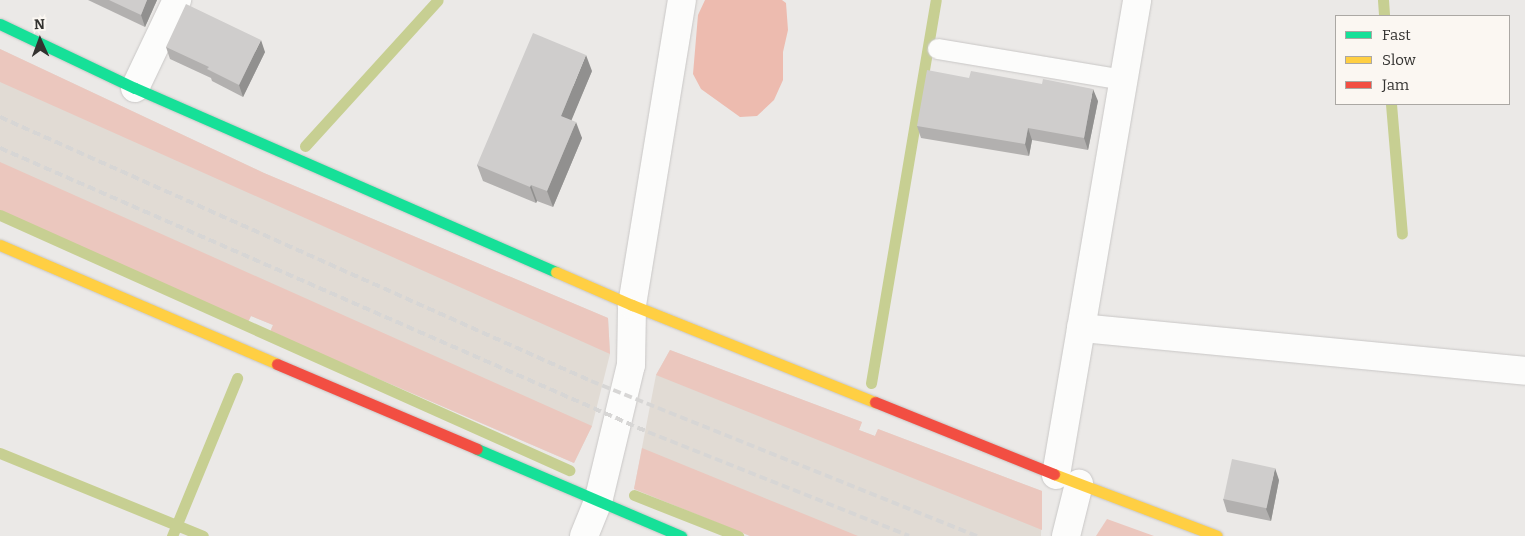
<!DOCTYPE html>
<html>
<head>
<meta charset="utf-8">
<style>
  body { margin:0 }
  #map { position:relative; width:1525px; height:536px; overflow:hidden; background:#ebe9e7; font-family:Bitter,serif }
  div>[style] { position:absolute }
  .built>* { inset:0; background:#e1dbd4 }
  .green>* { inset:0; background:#ebc7be }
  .forest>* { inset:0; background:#edbbaf }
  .stream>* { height:11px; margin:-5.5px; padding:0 5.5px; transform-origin:5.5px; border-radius:5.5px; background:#c7cf92 }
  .roads { filter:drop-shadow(0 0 1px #c9c7c6) drop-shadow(0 0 1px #c9c7c6) }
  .lane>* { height:20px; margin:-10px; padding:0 10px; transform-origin:10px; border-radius:10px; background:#fcfcfb }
  .street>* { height:28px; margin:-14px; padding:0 14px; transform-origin:14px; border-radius:14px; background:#fcfcfb }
  .fast>* { height:11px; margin:-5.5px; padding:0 5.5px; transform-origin:5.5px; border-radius:5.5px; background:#16e098 }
  .slow>* { height:11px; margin:-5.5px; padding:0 5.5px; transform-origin:5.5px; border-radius:5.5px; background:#ffcf43 }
  .jam>* { height:11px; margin:-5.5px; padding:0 5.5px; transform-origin:5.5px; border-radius:5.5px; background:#f24e42 }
  .rail>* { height:4px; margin-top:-2px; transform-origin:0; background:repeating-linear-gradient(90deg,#d7d6d5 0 8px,transparent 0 12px) }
  .wall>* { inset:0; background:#b2b0af }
  .shaded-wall>* { inset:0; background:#91908f }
  .building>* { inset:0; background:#cfcdcc; transform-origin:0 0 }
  span { translate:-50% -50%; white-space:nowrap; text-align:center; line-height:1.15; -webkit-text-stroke:4px #fbf7f2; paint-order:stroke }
  .legend { position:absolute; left:1335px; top:15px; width:175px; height:90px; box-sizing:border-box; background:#fbf7f2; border:1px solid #aba8a4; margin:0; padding:6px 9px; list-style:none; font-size:15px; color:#333230 }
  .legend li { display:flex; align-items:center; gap:10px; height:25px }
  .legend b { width:25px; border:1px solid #aba8a4 }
  .north { position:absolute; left:15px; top:15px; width:50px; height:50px; -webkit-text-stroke:4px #fbf7f2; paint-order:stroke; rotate:358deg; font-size:14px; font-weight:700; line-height:20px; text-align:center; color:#333230 }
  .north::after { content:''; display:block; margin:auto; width:18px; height:22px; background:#333230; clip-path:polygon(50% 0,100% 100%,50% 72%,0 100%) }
</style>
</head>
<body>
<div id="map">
  <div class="built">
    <div style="clip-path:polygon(0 49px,264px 173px,608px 318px,610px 354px,592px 426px,574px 463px,270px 332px,273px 325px,251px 316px,248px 322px,0 211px)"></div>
    <div style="clip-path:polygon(670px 350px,862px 422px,859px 430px,875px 436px,878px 429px,1042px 491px,1041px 536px,750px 536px,634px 489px,656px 375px)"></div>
  </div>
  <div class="green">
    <div style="clip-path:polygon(0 49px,264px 173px,608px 318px,610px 354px,0 82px)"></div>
    <div style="clip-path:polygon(0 162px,592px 426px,574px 463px,270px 332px,273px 325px,251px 316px,248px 322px,0 211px)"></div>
    <div style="clip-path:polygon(670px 350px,862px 422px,859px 430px,875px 436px,878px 429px,1042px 491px,1042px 530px,656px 375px)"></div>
    <div style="clip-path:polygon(642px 448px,858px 536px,750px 536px,634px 489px)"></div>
    <div style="clip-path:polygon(1107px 519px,1154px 536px,1096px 536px)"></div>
  </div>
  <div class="forest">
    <div style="clip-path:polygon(705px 0,782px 0,786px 3px,788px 30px,783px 52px,783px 80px,774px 100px,757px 116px,740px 117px,701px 89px,693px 74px,698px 15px)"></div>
  </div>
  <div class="stream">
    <div style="left:1383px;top:0;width:16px;rotate:86deg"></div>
    <div style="left:1391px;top:104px;width:130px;rotate:85.2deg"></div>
    <div style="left:305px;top:146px;width:197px;rotate:-47.7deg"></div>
    <div style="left:0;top:215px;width:624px;rotate:24.14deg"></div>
    <div style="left:871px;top:383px;width:388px;rotate:-80.4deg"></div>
    <div style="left:0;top:453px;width:219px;rotate:22.2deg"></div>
    <div style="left:634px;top:495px;width:112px;rotate:21.5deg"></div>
    <div style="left:172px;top:536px;width:171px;rotate:-67.6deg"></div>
  </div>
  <div class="roads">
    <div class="lane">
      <div style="left:938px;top:49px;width:188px;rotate:9.5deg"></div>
    </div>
    <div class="street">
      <div style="left:135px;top:88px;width:98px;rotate:-64.5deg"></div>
      <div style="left:1081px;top:328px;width:446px;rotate:5.5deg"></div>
      <div style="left:1056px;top:475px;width:482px;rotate:-80.3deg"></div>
      <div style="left:584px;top:536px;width:37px;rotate:-68deg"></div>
      <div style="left:598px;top:502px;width:141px;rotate:-76.5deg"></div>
      <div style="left:631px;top:365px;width:60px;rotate:-89deg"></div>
      <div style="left:632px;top:305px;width:309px;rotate:-80.7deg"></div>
      <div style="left:1066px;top:536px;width:54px;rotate:-76deg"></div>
    </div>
    <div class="fast">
      <div style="left:0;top:24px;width:149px;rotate:25.4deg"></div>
      <div style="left:135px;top:88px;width:459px;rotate:23.6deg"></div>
      <div style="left:477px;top:449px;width:222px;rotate:23.1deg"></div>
    </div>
    <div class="slow">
      <div style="left:0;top:245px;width:301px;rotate:23.2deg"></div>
      <div style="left:556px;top:272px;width:83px;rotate:23.5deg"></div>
      <div style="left:632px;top:305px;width:262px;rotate:21.8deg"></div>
      <div style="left:1054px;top:474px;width:174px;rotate:20.8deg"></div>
    </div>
    <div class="jam">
      <div style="left:277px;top:364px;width:217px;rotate:23deg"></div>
      <div style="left:875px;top:402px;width:193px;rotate:21.9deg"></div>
    </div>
  </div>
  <div class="rail">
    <div style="left:0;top:117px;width:647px;rotate:24.07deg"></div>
    <div style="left:591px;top:381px;width:416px;rotate:21.9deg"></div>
    <div style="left:0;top:148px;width:708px;rotate:23.67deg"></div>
    <div style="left:648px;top:432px;width:281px;rotate:21.7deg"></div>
  </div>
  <div class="wall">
    <div style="clip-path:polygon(88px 0,157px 0,145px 27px)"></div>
    <div style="clip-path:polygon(166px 47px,265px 52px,243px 97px,212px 81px,211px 78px,170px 59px)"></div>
    <div style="clip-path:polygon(592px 71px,571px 120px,582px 138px,553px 207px,537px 201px,536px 203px,483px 181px,477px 165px)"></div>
    <div style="clip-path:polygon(1098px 101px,1088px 150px,1032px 140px,1029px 156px,921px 138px,917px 126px)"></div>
    <div style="clip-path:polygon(1279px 480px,1271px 521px,1227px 512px,1223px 499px)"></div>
  </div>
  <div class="shaded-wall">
    <div style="clip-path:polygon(147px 0,157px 0,145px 27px,141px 15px)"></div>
    <div style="clip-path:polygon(261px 40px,265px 52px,243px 97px,239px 85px)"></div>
    <div style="clip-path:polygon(586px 55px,592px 71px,567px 131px,561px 116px)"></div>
    <div style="clip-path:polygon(1093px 89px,1098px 101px,1088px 150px,1084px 138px)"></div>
    <div style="clip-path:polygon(576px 122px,582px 138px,553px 207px,547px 191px)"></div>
    <div style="clip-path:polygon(1028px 128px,1032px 140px,1029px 156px,1025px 144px)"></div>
    <div style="clip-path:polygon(531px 185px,537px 201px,536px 203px,530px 187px)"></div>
    <div style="clip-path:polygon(1275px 468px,1279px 480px,1271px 521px,1266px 509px)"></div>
  </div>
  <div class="building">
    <div style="clip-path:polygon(109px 0,147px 0,141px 15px)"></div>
    <div style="clip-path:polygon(186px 4px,261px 40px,239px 85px,207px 69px,209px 67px,166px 47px)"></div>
    <div style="clip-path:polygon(533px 33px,586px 55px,561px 116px,576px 122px,547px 191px,531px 185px,530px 187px,477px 165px)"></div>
    <div style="clip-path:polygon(927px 70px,969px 78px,971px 71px,1042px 84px,1043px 79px,1093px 89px,1084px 138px,1028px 128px,1025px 144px,917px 126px)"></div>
    <div style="left:1232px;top:459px;width:44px;height:41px;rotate:12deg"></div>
  </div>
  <ul class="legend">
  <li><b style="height:6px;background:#16e098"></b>Fast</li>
  <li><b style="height:6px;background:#ffcf43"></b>Slow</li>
  <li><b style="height:6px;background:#f24e42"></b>Jam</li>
  </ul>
  <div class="north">N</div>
</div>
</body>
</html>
